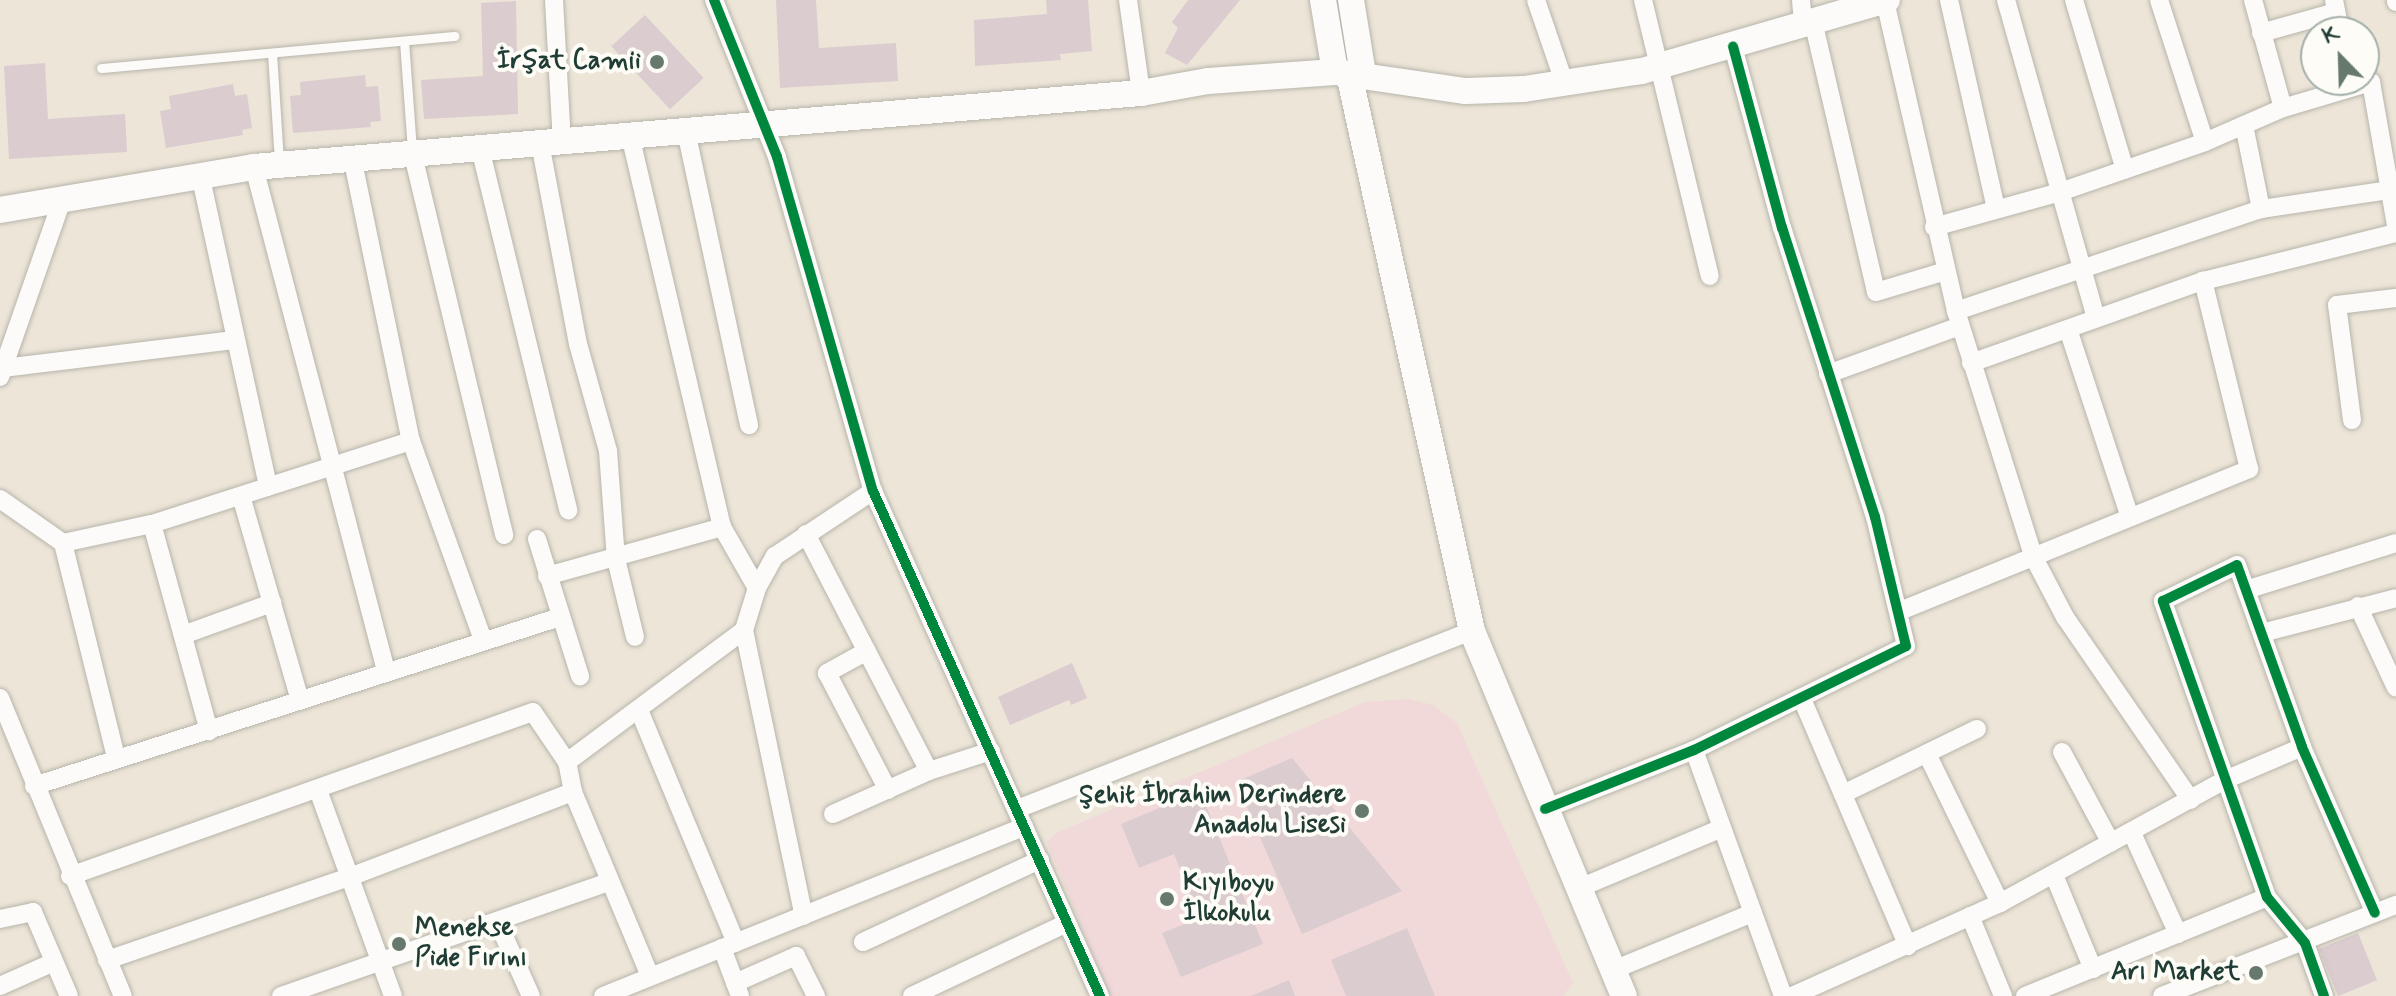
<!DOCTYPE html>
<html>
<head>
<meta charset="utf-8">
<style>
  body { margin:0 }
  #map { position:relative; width:2396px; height:996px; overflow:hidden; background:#ede5d8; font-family:Mynerve,sans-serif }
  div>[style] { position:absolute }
  .built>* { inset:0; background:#f1d9da }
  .building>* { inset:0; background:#dbcccf; transform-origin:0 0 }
  .roads { filter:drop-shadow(0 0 2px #b7b5ab) drop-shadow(0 0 2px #b7b5ab) }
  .lane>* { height:9px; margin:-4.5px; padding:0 4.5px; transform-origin:4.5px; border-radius:4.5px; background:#fcfbf9 }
  .street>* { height:18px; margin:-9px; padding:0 9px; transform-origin:9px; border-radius:9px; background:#fcfbf9 }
  .secondary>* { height:26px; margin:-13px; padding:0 13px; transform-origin:13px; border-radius:13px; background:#fcfbf9 }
  .cycleway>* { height:10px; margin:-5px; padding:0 5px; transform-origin:5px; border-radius:5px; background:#00873e }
  .dots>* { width:22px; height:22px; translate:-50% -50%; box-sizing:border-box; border:4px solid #fdfcf7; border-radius:50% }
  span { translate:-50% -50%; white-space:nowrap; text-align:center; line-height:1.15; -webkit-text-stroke:8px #fdfcf7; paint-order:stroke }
  .poi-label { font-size:26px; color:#1f3d34; font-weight:700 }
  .right { translate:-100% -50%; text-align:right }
  .left { translate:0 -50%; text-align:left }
  .north { position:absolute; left:2300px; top:16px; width:80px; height:80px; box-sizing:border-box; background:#fdfcf7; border:2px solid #a4b0a9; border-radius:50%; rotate:337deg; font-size:22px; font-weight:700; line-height:32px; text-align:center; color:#1f3d34 }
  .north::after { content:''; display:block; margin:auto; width:28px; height:36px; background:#67786d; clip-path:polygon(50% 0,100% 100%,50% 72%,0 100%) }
</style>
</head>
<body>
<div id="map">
  <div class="built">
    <div style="clip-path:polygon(1408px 699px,1433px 705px,1457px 723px,1573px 983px,1563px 996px,1110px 996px,1047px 842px,1056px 833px,1365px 702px)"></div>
  </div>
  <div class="building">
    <div style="clip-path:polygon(776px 0,816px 0,819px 48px,896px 43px,898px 81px,780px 88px)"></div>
    <div style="clip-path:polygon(1046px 0,1088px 0,1092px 51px,1060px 54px,1061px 60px,975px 66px,974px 20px,1047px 14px)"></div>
    <div style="clip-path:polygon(1188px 0,1240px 0,1187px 65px,1165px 53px,1178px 28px,1172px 22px)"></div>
    <div style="clip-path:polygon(516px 1px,518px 114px,424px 119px,421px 80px,483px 76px,481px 3px)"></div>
    <div style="left:645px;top:15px;width:86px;height:46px;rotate:47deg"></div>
    <div style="clip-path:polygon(45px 63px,48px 119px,125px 114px,127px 152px,9px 159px,4px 66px)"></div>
    <div style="clip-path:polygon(365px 75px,366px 87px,378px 86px,381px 121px,370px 122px,371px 127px,293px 133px,290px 96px,301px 95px,300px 82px)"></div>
    <div style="clip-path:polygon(233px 84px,235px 96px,247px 94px,252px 128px,242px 130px,243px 135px,166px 148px,160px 111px,171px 109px,169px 96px)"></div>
    <div style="clip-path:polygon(1072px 663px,1087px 698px,1071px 705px,1069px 700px,1010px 725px,998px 697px)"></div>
    <div style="clip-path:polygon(1292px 758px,1402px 891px,1302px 934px,1236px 782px)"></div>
    <div style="clip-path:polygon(1200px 791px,1263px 944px,1181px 977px,1162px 933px,1200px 918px,1174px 854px,1139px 868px,1121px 824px)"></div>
    <div style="clip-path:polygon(1407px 928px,1435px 996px,1346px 996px,1331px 960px)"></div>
    <div style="left:2358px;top:933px;width:51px;height:42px;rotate:68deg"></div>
    <div style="clip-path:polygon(1289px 980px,1295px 996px,1251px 996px)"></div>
  </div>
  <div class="roads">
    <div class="lane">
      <div style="left:404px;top:41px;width:110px;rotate:85.8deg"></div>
      <div style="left:272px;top:53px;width:108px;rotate:86.3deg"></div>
      <div style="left:101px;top:68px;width:355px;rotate:-5.2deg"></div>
    </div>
    <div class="street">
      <div style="left:554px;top:0;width:141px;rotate:86.8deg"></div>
      <div style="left:714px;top:0;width:169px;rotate:68.1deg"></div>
      <div style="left:777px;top:157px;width:348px;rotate:74deg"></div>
      <div style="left:873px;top:491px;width:554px;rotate:65.8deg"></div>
      <div style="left:1128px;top:0;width:94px;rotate:82deg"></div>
      <div style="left:1536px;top:0;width:87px;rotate:71.1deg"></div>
      <div style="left:1643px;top:0;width:284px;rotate:76.4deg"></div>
      <div style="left:1801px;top:0;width:24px;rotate:85deg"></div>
      <div style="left:1949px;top:0;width:214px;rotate:77.3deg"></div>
      <div style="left:2006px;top:0;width:330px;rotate:74.2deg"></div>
      <div style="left:2074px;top:0;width:177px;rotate:73.3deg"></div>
      <div style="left:2159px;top:0;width:149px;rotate:72.1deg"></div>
      <div style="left:2253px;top:0;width:112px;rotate:74.5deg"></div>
      <div style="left:2334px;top:0;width:33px;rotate:79deg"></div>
      <div style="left:2396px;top:0;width:2px;rotate:90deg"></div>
      <div style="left:1885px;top:1px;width:318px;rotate:77.1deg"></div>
      <div style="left:1956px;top:311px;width:259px;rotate:72.5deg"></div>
      <div style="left:2034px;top:558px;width:67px;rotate:62.3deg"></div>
      <div style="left:2065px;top:617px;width:222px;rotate:55.5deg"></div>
      <div style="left:1813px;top:21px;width:278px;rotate:76.9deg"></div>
      <div style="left:1876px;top:292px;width:73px;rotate:-16.7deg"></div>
      <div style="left:2261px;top:33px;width:78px;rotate:-15.6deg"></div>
      <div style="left:2244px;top:125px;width:86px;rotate:78.6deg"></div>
      <div style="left:686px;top:131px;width:301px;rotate:77.9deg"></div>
      <div style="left:630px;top:135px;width:403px;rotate:76.8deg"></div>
      <div style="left:722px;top:527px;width:70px;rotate:60.2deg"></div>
      <div style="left:540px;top:143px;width:205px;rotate:79.3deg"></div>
      <div style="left:578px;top:344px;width:111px;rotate:74.3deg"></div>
      <div style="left:608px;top:451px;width:108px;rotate:85.8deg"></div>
      <div style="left:616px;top:559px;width:80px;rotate:76.3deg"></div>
      <div style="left:480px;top:148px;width:373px;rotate:76.3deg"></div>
      <div style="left:412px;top:151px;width:395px;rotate:76.5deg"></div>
      <div style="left:352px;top:157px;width:290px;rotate:78.3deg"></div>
      <div style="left:411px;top:441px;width:212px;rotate:70.1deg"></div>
      <div style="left:254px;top:167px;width:521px;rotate:75.32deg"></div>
      <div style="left:200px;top:174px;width:320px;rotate:77.7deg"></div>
      <div style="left:1934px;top:227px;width:131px;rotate:-15.5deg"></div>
      <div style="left:2060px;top:192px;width:153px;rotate:-19deg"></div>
      <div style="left:2205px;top:142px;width:85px;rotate:-23.6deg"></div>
      <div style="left:2283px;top:108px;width:92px;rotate:-16.5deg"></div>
      <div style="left:2371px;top:82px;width:145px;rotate:80.1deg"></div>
      <div style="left:1956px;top:311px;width:322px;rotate:-18.5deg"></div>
      <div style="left:2261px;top:209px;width:130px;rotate:-8.4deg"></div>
      <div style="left:2068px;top:329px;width:195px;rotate:71.8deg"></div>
      <div style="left:1971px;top:363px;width:246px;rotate:-19.5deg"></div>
      <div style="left:2203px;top:281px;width:199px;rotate:-14deg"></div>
      <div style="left:3px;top:368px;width:232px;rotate:-6.9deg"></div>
      <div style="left:1828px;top:374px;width:140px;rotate:-20deg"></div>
      <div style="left:0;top:377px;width:191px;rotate:-70.7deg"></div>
      <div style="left:2352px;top:420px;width:116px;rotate:-97.4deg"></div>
      <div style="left:2337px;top:305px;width:59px;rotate:-6.8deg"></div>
      <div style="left:241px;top:496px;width:213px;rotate:73.9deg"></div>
      <div style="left:0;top:499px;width:77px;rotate:34.9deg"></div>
      <div style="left:63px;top:543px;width:220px;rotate:76.1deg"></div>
      <div style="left:152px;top:524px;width:215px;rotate:74.6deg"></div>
      <div style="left:806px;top:534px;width:267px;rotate:62.6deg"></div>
      <div style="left:537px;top:539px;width:144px;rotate:72.6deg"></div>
      <div style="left:63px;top:543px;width:91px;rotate:-12.1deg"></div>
      <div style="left:152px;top:524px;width:272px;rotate:-17.8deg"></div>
      <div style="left:547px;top:576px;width:182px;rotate:-15.6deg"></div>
      <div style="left:2246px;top:590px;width:157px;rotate:-17.4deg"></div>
      <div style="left:2358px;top:606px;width:90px;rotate:65.1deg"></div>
      <div style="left:1900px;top:611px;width:377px;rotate:-22.1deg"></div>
      <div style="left:2249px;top:469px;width:194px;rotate:-103.7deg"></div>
      <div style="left:744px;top:630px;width:292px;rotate:78.2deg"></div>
      <div style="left:2262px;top:633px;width:138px;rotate:-14.6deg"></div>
      <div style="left:183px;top:635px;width:95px;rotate:-19.8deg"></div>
      <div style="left:867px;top:651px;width:46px;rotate:151.2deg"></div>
      <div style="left:827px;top:673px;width:132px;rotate:62.5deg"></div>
      <div style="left:0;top:698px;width:322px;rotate:67.6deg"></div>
      <div style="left:1802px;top:699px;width:269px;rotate:66.8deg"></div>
      <div style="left:639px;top:710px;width:252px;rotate:67.4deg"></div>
      <div style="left:1694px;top:750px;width:262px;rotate:70.1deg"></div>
      <div style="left:2062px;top:752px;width:103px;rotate:61.7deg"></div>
      <div style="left:1928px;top:756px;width:164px;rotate:63.9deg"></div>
      <div style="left:34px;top:786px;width:552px;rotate:-17.81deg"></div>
      <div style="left:318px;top:790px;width:219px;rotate:70deg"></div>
      <div style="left:1843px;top:794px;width:149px;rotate:-25.9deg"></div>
      <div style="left:1017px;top:809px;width:489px;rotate:-21.4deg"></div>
      <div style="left:1545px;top:809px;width:160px;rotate:-21.6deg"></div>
      <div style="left:1694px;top:750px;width:236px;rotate:-26.1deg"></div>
      <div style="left:1906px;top:646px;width:133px;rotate:-103.5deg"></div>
      <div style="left:1875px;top:517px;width:304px;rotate:-107.8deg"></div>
      <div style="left:1782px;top:228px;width:188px;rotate:-105.1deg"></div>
      <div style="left:833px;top:814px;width:105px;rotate:-24.1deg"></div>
      <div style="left:929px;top:771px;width:65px;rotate:-17.9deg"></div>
      <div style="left:2132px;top:833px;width:111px;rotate:65.5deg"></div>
      <div style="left:2054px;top:875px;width:102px;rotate:67.5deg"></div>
      <div style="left:70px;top:876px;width:491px;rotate:-19.5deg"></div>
      <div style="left:533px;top:712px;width:60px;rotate:55.8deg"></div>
      <div style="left:1577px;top:889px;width:157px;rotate:-22.8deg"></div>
      <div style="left:1970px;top:916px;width:87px;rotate:67.6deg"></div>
      <div style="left:0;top:919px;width:34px;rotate:-12deg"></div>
      <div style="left:33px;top:912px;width:91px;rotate:66.8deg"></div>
      <div style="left:498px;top:923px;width:80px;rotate:65.7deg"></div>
      <div style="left:863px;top:942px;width:195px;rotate:-24.9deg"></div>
      <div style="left:722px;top:948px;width:51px;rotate:69.4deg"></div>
      <div style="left:107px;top:960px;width:257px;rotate:-18.9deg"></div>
      <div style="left:350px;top:877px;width:239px;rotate:-20.9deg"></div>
      <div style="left:1613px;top:970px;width:151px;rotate:-22.2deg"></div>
      <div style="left:650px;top:976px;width:199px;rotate:-112.7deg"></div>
      <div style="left:573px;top:792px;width:31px;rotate:-101deg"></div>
      <div style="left:567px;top:762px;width:221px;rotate:-36.7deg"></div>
      <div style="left:744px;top:630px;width:44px;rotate:-72.8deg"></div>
      <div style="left:757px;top:588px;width:37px;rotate:-61deg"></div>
      <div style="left:775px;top:556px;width:118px;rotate:-33.6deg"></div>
      <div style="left:735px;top:983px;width:67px;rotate:-23.9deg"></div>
      <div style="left:796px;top:956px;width:45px;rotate:63.4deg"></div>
      <div style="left:0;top:986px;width:59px;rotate:-24deg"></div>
      <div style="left:281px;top:996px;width:347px;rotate:-19.2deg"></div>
      <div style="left:603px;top:996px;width:454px;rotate:-21.9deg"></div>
      <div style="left:912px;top:996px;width:171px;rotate:-25.2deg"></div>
      <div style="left:1792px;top:996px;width:228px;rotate:-24.1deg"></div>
      <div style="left:2000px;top:903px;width:256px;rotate:-28.7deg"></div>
      <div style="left:2225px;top:780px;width:84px;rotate:-23.2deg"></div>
      <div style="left:2025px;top:996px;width:261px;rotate:-22.2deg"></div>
      <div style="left:2162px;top:996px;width:251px;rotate:-21.3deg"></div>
      <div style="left:2324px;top:996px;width:56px;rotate:-109.7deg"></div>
      <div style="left:2305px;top:943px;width:60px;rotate:-129.6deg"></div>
      <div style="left:2267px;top:897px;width:314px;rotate:-109.4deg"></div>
      <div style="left:2163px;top:601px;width:82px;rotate:-25.9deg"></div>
      <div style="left:2237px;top:565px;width:193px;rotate:70.3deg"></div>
      <div style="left:2302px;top:747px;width:181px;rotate:66.3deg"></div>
    </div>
    <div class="secondary">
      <div style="left:1323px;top:0;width:73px;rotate:80.5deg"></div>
      <div style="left:1351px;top:0;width:75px;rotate:80.8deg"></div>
      <div style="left:1349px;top:74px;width:570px;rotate:77.55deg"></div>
      <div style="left:1472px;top:631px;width:395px;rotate:67.4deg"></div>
      <div style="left:0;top:210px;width:258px;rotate:-9.6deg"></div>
      <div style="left:254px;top:167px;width:890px;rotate:-4.77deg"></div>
      <div style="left:1141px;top:93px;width:68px;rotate:-10.2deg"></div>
      <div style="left:1208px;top:81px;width:127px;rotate:-4.1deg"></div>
      <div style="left:1335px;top:72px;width:132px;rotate:8.3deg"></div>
      <div style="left:1466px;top:91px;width:58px;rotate:-2deg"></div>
      <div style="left:1524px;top:89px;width:119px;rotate:-8.7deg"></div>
      <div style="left:1642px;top:71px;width:255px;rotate:-16.2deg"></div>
    </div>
  </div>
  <div class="cycleway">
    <div style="left:714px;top:0;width:169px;rotate:68.1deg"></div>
    <div style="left:777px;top:157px;width:348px;rotate:74deg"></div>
    <div style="left:873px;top:491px;width:554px;rotate:65.8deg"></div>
    <div style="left:1545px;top:809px;width:160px;rotate:-21.6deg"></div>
    <div style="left:1694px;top:750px;width:236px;rotate:-26.1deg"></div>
    <div style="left:1906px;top:646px;width:133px;rotate:-103.5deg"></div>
    <div style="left:1875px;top:517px;width:304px;rotate:-107.8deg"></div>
    <div style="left:1782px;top:228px;width:188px;rotate:-105.1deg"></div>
    <div style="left:2324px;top:996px;width:56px;rotate:-109.7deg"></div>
    <div style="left:2305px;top:943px;width:60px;rotate:-129.6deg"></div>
    <div style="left:2267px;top:897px;width:314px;rotate:-109.4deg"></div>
    <div style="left:2163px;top:601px;width:82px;rotate:-25.9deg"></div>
    <div style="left:2237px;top:565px;width:193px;rotate:70.3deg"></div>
    <div style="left:2302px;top:747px;width:181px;rotate:66.3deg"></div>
  </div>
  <div class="dots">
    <div style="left:657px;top:62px;background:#67786d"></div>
    <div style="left:1362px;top:811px;background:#67786d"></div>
    <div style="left:1167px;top:899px;background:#67786d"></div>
    <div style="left:399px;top:944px;background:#67786d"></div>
    <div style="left:2256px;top:973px;background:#67786d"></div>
  </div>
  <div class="poi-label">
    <span class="right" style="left:641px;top:62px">İrşat Camii</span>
    <span class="right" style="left:1346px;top:811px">Şehit İbrahim Derindere<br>Anadolu Lisesi</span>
    <span class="left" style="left:1183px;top:899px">Kıyıboyu<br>İlkokulu</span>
    <span class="left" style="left:415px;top:944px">Menekse<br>Pide Fırını</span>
    <span class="right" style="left:2240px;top:973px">Arı Market</span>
  </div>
  <div class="north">K</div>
</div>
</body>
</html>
